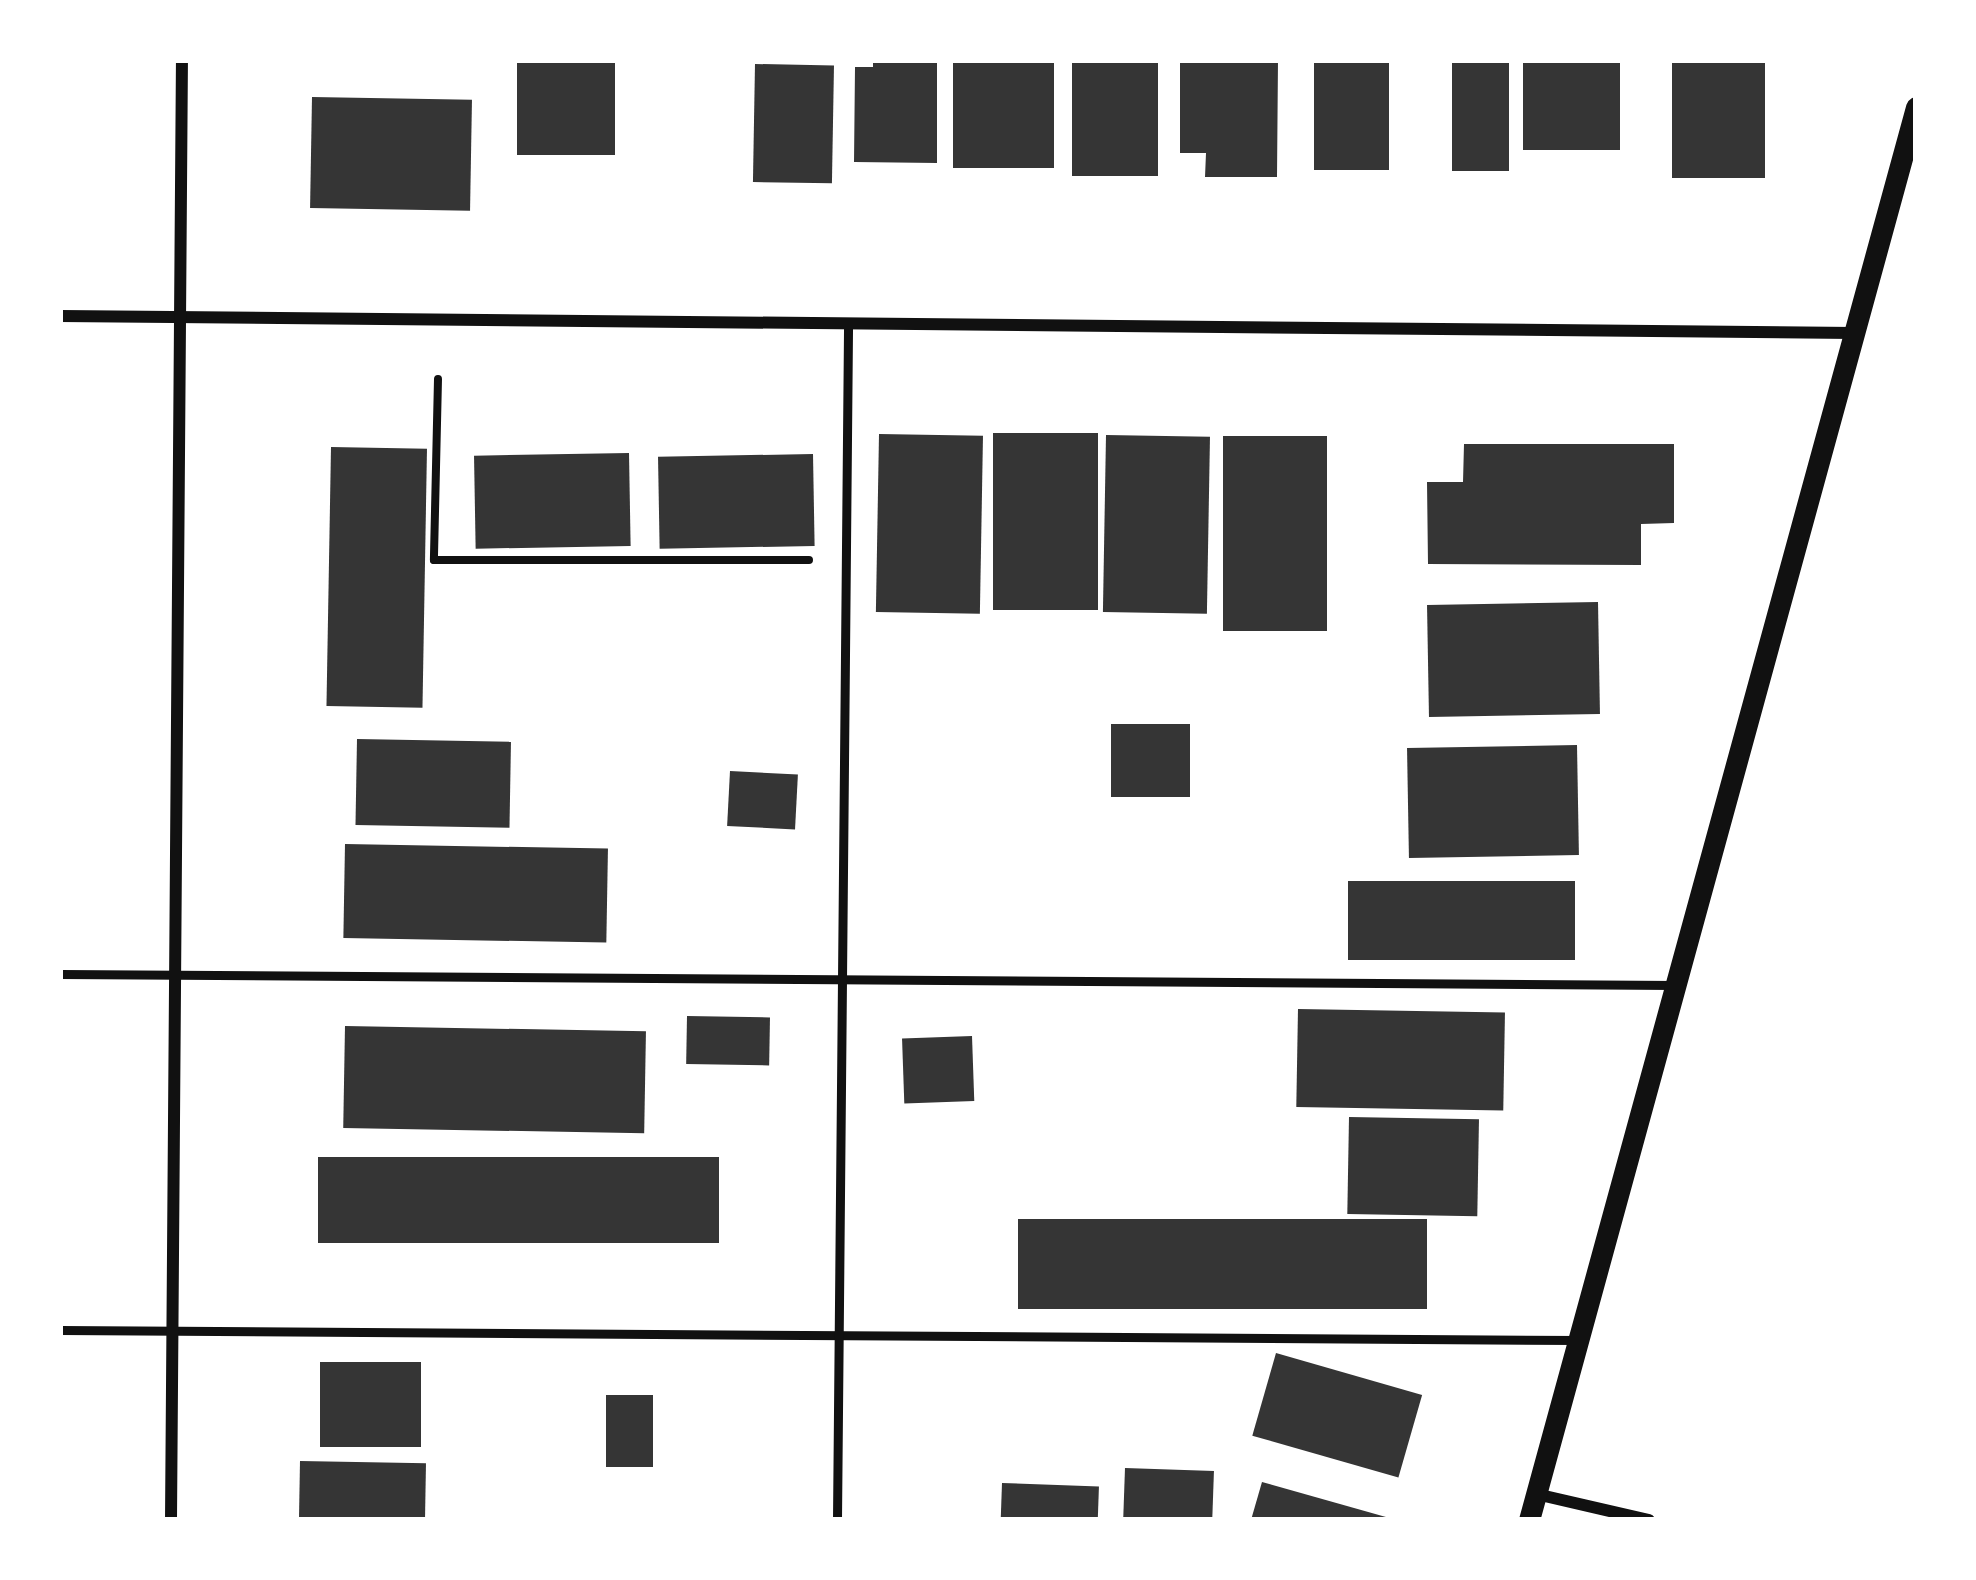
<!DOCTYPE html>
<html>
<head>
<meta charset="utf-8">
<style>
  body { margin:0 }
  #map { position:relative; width:1976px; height:1580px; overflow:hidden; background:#fff; font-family:Barlow,sans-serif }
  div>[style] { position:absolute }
  .building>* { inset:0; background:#353535; transform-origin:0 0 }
  .path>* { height:8px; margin:-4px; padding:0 4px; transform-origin:4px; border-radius:4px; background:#111 }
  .service>* { height:9px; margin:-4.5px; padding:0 4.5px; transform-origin:4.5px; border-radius:4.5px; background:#111 }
  .minor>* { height:12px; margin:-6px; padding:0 6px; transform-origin:6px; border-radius:6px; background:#111 }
  .tertiary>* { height:21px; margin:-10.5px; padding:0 10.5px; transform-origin:10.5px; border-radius:10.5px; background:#111 }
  span { translate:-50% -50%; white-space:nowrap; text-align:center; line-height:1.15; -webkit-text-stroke:9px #fff; paint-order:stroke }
  .frame { position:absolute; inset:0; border:63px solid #fff; pointer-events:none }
</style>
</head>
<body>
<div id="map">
  <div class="building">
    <div style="left:517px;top:60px;width:98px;height:95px"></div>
    <div style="clip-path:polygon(873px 60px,937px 60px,937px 163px,854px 162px,855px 67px,873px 67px)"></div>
    <div style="left:953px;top:60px;width:101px;height:108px"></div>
    <div style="left:1072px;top:60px;width:86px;height:116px"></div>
    <div style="clip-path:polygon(1180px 60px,1278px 60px,1277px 177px,1205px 177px,1206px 153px,1180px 153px)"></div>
    <div style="left:1314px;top:60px;width:75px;height:110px"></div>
    <div style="left:1452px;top:60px;width:57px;height:111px"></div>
    <div style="left:1523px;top:60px;width:97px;height:90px"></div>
    <div style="left:1672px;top:60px;width:93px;height:118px"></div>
    <div style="left:755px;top:64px;width:79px;height:118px;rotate:1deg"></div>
    <div style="left:312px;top:97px;width:160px;height:111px;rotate:1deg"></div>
    <div style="left:993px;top:433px;width:105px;height:177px"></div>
    <div style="left:879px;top:434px;width:104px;height:178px;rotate:1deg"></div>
    <div style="left:1106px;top:435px;width:104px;height:177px;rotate:1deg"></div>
    <div style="left:1327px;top:436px;width:195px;height:104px;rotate:90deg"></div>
    <div style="clip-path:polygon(1464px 444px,1674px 444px,1674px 523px,1641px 524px,1641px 565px,1428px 564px,1427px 482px,1463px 482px)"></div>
    <div style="left:331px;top:447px;width:96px;height:259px;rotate:1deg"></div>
    <div style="left:629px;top:453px;width:93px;height:155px;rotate:89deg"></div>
    <div style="left:813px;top:454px;width:92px;height:155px;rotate:89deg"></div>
    <div style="left:1598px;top:602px;width:112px;height:171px;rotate:89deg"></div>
    <div style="left:1111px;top:724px;width:79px;height:73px"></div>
    <div style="left:357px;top:739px;width:154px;height:86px;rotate:1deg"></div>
    <div style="left:1577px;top:745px;width:110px;height:170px;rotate:89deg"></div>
    <div style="left:730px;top:771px;width:68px;height:55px;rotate:3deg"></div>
    <div style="left:345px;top:844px;width:263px;height:94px;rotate:1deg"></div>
    <div style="left:1348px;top:881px;width:227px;height:79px"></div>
    <div style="left:1298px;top:1009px;width:207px;height:98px;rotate:1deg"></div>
    <div style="left:687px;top:1016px;width:83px;height:48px;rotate:1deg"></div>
    <div style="left:345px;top:1026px;width:301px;height:102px;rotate:1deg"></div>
    <div style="left:972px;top:1036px;width:65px;height:70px;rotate:88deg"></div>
    <div style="left:1349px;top:1117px;width:130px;height:97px;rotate:1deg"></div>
    <div style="left:318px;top:1157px;width:401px;height:86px"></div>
    <div style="left:1018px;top:1219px;width:409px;height:90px"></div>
    <div style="left:1276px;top:1353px;width:152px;height:86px;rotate:16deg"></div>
    <div style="left:421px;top:1362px;width:85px;height:101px;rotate:90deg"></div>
    <div style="left:653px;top:1395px;width:72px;height:47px;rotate:90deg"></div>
    <div style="left:300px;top:1461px;width:126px;height:59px;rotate:1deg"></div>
    <div style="left:1125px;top:1468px;width:89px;height:52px;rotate:2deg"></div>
    <div style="clip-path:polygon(1262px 1482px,1393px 1519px,1393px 1520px,1251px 1520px)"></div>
    <div style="left:1002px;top:1483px;width:97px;height:37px;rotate:2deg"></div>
  </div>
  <div class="path">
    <div style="left:438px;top:379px;width:181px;rotate:91.3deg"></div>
    <div style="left:434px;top:560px;width:375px"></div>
  </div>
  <div class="service">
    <div style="left:60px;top:974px;width:1615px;rotate:0.39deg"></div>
    <div style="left:60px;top:1330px;width:1518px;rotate:0.38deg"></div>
    <div style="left:837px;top:1520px;width:1197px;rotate:-89.47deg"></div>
  </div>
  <div class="minor">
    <div style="left:60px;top:316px;width:1794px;rotate:0.54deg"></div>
    <div style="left:1536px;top:1494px;width:116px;rotate:13deg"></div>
    <div style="left:171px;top:1520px;width:1460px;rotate:-89.57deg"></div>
  </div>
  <div class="tertiary">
    <div style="left:1529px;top:1520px;width:1465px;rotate:-74.68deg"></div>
  </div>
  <div class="frame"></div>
</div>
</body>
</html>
